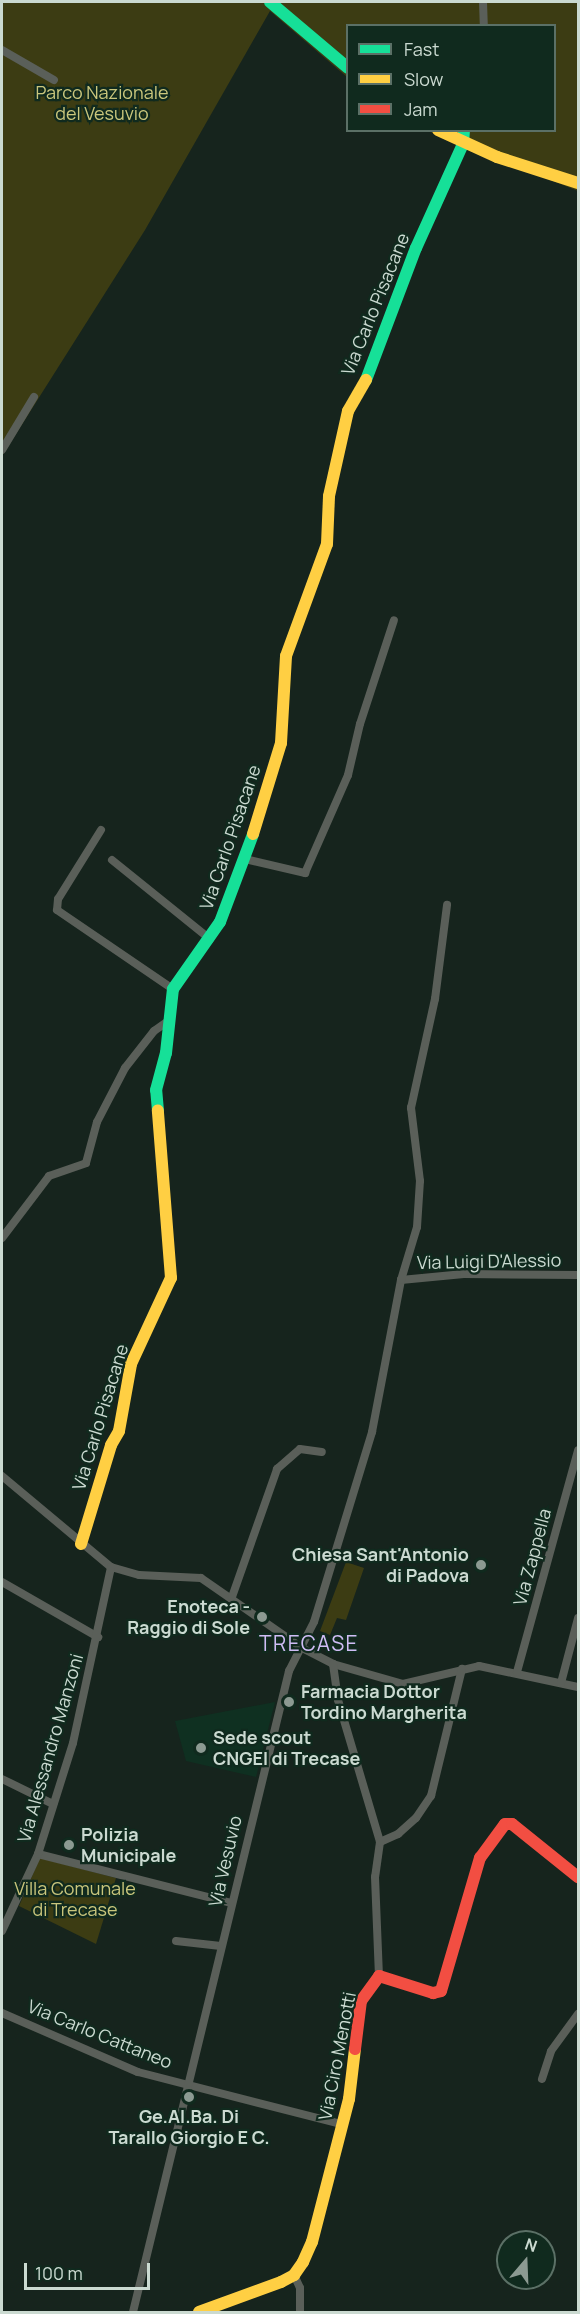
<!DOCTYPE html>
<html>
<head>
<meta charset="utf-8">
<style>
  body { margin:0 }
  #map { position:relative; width:580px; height:2314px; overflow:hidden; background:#16241d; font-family:Manrope,sans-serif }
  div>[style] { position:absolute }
  .built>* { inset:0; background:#0f3021 }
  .green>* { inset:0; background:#3c3c13 }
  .street>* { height:8px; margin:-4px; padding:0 4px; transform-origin:4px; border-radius:4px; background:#5a5f59 }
  .fast>* { height:12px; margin:-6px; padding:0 6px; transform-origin:6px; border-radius:6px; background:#16e098 }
  .slow>* { height:12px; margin:-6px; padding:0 6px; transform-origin:6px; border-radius:6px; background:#ffcf43 }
  .jam>* { height:12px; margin:-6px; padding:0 6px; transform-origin:6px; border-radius:6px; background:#f24e42 }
  .dots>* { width:16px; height:16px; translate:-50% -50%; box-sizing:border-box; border:3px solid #102a1e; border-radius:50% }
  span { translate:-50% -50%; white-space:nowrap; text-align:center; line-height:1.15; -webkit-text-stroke:4.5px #102a1e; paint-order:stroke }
  .park-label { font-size:18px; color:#cac67c }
  .street-label { font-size:18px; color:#cbdad1 }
  .poi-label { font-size:18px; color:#cbdad1; font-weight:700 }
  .right { translate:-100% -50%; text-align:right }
  .left { translate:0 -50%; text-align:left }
  .quarter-label { font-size:21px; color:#d0bdf5; letter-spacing:1.5px }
  .frame { position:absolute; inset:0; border:3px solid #cbdad1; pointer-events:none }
  .legend { position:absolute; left:346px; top:24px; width:210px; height:108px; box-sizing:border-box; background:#102a1e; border:2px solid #5b7066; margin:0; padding:8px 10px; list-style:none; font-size:18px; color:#cbdad1 }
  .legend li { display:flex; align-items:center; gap:12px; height:30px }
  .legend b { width:30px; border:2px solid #5b7066 }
  .north { position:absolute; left:496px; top:2230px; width:60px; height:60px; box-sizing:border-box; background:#102a1e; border:2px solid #5b7066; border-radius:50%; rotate:19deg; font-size:16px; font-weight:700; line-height:24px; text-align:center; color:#cbdad1 }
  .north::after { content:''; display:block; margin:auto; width:21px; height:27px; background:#8c9a92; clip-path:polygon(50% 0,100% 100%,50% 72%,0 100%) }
  .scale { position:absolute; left:24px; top:2263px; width:126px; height:27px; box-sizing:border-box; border:3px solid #cbdad1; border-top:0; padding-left:8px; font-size:18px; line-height:21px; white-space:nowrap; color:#cbdad1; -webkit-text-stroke:4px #102a1e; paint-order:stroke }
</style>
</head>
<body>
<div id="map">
  <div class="built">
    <div style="clip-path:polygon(275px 1702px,256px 1777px,186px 1761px,175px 1721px)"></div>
  </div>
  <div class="green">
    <div style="clip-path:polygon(2px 2px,578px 2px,578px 191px,428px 131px,554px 130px,554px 26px,348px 26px,347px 77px,270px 11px,145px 230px,2px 456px)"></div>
    <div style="clip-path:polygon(346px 1562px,364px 1568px,346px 1620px,337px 1618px,330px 1635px,320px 1631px)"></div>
    <div style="clip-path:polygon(40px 1858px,116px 1878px,96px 1944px,19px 1906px)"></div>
  </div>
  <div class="street">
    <div style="left:483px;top:2px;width:24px;rotate:88deg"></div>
    <div style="left:2px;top:50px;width:60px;rotate:30deg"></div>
    <div style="left:2px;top:450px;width:62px;rotate:-58.9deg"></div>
    <div style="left:101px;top:830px;width:81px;rotate:121.9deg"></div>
    <div style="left:58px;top:899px;width:11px;rotate:95deg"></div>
    <div style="left:57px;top:910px;width:140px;rotate:34.3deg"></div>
    <div style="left:245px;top:859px;width:62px;rotate:13.1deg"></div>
    <div style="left:305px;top:873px;width:107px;rotate:-66.3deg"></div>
    <div style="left:348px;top:775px;width:52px;rotate:-76.8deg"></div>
    <div style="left:360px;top:724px;width:109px;rotate:-71.9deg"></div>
    <div style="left:112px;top:860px;width:126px;rotate:38.9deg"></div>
    <div style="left:2px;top:1238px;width:78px;rotate:-52.8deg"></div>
    <div style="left:49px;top:1176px;width:39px;rotate:-19deg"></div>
    <div style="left:86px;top:1163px;width:42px;rotate:-75deg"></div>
    <div style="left:97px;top:1122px;width:61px;rotate:-62.6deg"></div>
    <div style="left:125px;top:1068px;width:47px;rotate:-51.9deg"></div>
    <div style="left:154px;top:1031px;width:19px;rotate:-35deg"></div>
    <div style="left:401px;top:1280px;width:63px;rotate:-5.4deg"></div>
    <div style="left:464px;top:1274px;width:114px;rotate:0.5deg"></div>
    <div style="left:2px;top:1476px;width:142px;rotate:39.9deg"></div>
    <div style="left:111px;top:1567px;width:29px;rotate:16deg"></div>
    <div style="left:139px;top:1575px;width:62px;rotate:2.8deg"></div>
    <div style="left:201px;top:1578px;width:123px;rotate:34.7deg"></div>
    <div style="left:302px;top:1648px;width:35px;rotate:27deg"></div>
    <div style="left:333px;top:1664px;width:73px;rotate:15.9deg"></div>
    <div style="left:403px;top:1684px;width:78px;rotate:-13.3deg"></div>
    <div style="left:479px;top:1666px;width:101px;rotate:12deg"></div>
    <div style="left:2px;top:1582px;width:111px;rotate:29.8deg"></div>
    <div style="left:232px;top:1597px;width:136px;rotate:-70.6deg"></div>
    <div style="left:277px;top:1469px;width:30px;rotate:-41deg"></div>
    <div style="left:300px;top:1449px;width:22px;rotate:8deg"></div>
    <div style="left:333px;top:1664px;width:36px;rotate:82deg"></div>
    <div style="left:338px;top:1700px;width:148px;rotate:73.5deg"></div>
    <div style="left:380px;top:1842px;width:35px;rotate:98deg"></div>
    <div style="left:375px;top:1877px;width:99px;rotate:87.7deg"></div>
    <div style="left:517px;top:1672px;width:230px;rotate:-74.6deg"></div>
    <div style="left:561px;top:1683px;width:67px;rotate:-75.3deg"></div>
    <div style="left:2px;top:1779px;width:57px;rotate:26.1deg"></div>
    <div style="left:380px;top:1842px;width:20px;rotate:-24deg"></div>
    <div style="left:398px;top:1834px;width:24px;rotate:-42deg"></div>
    <div style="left:416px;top:1818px;width:27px;rotate:-56deg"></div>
    <div style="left:431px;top:1796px;width:131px;rotate:-76.3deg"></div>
    <div style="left:38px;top:1854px;width:200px;rotate:14.2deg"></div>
    <div style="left:2px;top:1931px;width:85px;rotate:-64.9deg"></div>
    <div style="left:38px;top:1854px;width:116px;rotate:-72.5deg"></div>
    <div style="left:73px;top:1743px;width:180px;rotate:-77.8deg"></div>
    <div style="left:176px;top:1941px;width:45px;rotate:6.3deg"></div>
    <div style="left:2px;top:2013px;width:148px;rotate:23.5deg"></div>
    <div style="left:138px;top:2072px;width:204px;rotate:14.4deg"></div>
    <div style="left:542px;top:2079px;width:29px;rotate:-72deg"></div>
    <div style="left:551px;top:2051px;width:46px;rotate:-53.9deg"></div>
    <div style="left:294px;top:2275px;width:14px;rotate:65deg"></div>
    <div style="left:300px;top:2288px;width:24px;rotate:90deg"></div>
    <div style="left:133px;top:2312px;width:660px;rotate:-76.32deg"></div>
    <div style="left:289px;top:1671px;width:55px;rotate:-63deg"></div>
    <div style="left:314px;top:1622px;width:199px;rotate:-73deg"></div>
    <div style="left:372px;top:1432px;width:155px;rotate:-79.2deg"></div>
    <div style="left:401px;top:1280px;width:55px;rotate:-73.2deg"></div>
    <div style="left:417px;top:1227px;width:46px;rotate:-86.3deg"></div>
    <div style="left:420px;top:1181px;width:74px;rotate:-97deg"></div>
    <div style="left:411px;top:1108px;width:112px;rotate:-77.6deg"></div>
    <div style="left:435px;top:999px;width:95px;rotate:-82.7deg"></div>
  </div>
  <div class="fast">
    <div style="left:270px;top:2px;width:102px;rotate:40.2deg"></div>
    <div style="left:366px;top:380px;width:141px;rotate:-69.3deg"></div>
    <div style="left:416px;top:248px;width:114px;rotate:-65.7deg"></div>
    <div style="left:463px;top:144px;width:14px;rotate:-86deg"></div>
    <div style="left:158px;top:1111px;width:21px;rotate:-95deg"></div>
    <div style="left:156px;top:1090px;width:38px;rotate:-75deg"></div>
    <div style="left:166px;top:1053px;width:64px;rotate:-83.8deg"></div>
    <div style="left:173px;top:989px;width:82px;rotate:-55deg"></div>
    <div style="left:220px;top:922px;width:94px;rotate:-69.4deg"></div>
  </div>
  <div class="slow">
    <div style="left:438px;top:130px;width:65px;rotate:24.6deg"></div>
    <div style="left:497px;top:157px;width:85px;rotate:17.8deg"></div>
    <div style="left:253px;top:834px;width:95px;rotate:-72.9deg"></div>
    <div style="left:281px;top:743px;width:87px;rotate:-86.7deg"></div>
    <div style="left:286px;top:656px;width:119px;rotate:-69.9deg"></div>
    <div style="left:327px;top:544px;width:48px;rotate:-87.6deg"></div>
    <div style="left:329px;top:496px;width:87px;rotate:-77.4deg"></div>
    <div style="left:348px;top:411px;width:36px;rotate:-60deg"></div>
    <div style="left:81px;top:1544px;width:103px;rotate:-73.1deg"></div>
    <div style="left:111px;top:1445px;width:16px;rotate:-60deg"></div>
    <div style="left:119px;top:1431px;width:68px;rotate:-79.8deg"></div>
    <div style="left:131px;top:1364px;width:95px;rotate:-65.1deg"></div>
    <div style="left:171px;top:1278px;width:168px;rotate:-94.5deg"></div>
    <div style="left:199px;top:2312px;width:87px;rotate:-20.1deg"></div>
    <div style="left:281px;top:2282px;width:15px;rotate:-28deg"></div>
    <div style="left:294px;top:2275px;width:16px;rotate:-55deg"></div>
    <div style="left:303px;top:2262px;width:22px;rotate:-66deg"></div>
    <div style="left:312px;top:2242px;width:148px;rotate:-75.5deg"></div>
    <div style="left:349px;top:2099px;width:50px;rotate:-83.2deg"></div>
  </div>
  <div class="jam">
    <div style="left:355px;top:2049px;width:48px;rotate:-82.9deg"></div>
    <div style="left:361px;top:2001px;width:31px;rotate:-54deg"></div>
    <div style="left:379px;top:1976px;width:57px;rotate:17.5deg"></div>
    <div style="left:433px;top:1993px;width:8px;rotate:-14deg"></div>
    <div style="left:441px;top:1991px;width:139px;rotate:-73.7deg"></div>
    <div style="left:480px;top:1858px;width:42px;rotate:-53.7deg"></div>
    <div style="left:505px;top:1824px;width:7px"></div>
    <div style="left:512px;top:1824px;width:85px;rotate:38.8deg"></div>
  </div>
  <div class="dots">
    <div style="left:481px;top:1565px;background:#8c9a92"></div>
    <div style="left:262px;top:1617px;background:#8c9a92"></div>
    <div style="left:289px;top:1702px;background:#8c9a92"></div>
    <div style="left:201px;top:1748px;background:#8c9a92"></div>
    <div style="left:69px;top:1845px;background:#8c9a92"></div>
    <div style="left:189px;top:2097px;background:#8c9a92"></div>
  </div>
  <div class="park-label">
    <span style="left:102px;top:103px">Parco Nazionale<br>del Vesuvio</span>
    <span style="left:75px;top:1899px">Villa Comunale<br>di Trecase</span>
  </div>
  <div class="street-label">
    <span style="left:375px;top:304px;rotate:-68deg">Via Carlo Pisacane</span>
    <span style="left:230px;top:837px;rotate:-71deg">Via Carlo Pisacane</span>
    <span style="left:489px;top:1261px;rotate:-1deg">Via Luigi D'Alessio</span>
    <span style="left:100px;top:1417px;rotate:-73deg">Via Carlo Pisacane</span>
    <span style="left:532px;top:1557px;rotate:-75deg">Via Zappella</span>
    <span style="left:50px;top:1748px;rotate:-74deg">Via Alessandro Manzoni</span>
    <span style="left:225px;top:1861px;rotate:-77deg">Via Vesuvio</span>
    <span style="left:100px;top:2034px;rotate:22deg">Via Carlo Cattaneo</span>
    <span style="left:337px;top:2056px;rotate:-79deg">Via Ciro Menotti</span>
  </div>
  <div class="poi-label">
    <span class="right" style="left:469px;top:1565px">Chiesa Sant'Antonio<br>di Padova</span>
    <span class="right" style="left:250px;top:1617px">Enoteca -<br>Raggio di Sole</span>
    <span class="left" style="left:301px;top:1702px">Farmacia Dottor<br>Tordino Margherita</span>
    <span class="left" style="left:213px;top:1748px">Sede scout<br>CNGEI di Trecase</span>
    <span class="left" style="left:81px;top:1845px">Polizia<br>Municipale</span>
    <span style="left:189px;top:2127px">Ge.Al.Ba. Di<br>Tarallo Giorgio E C.</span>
  </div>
  <div class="quarter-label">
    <span style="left:309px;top:1643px">TRECASE</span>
  </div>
  <div class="frame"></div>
  <ul class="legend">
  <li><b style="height:8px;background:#16e098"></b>Fast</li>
  <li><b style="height:8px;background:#ffcf43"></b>Slow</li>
  <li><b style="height:8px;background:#f24e42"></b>Jam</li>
  </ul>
  <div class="north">N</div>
  <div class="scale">100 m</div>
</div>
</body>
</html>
